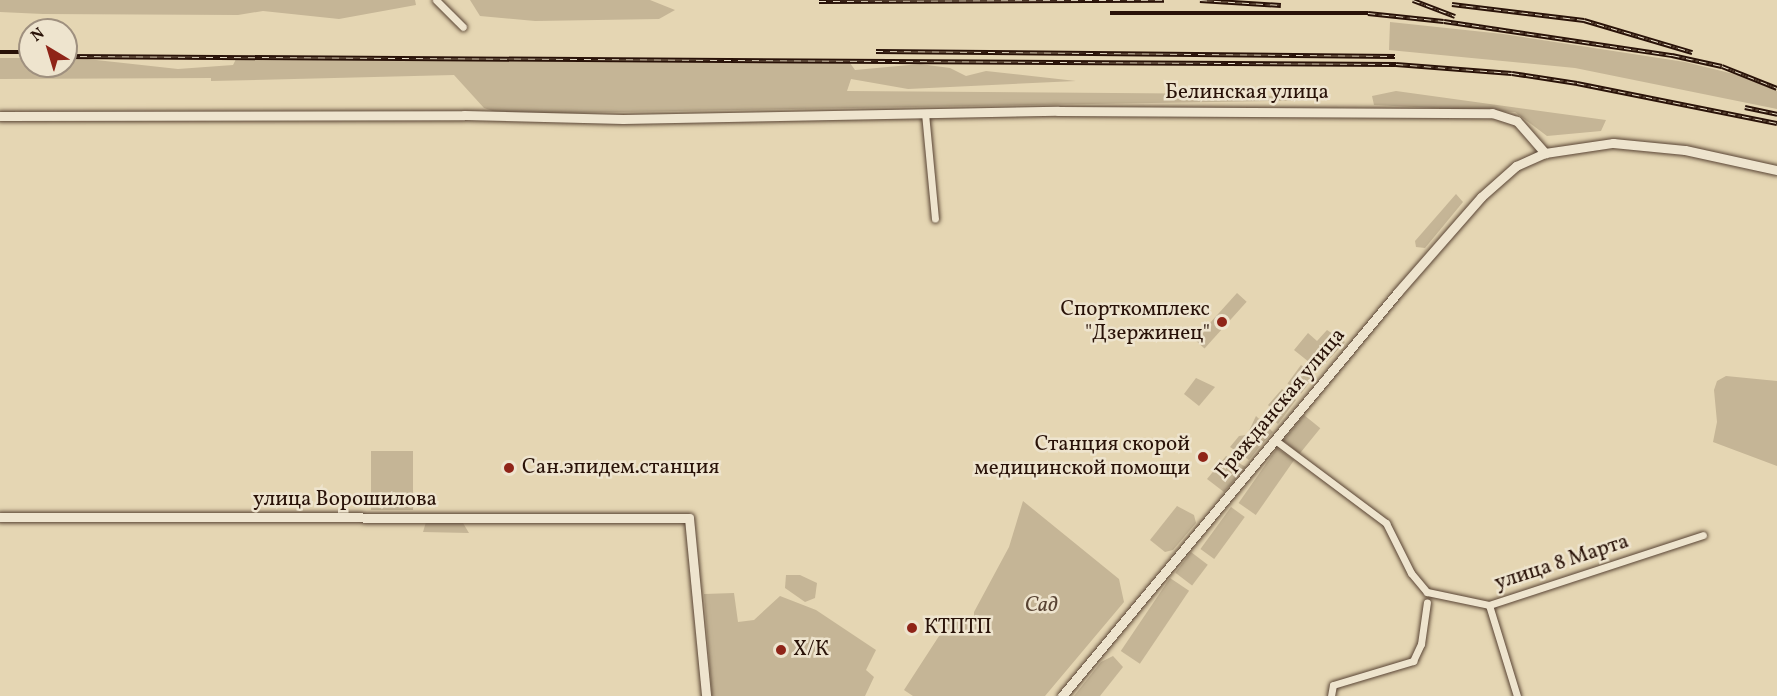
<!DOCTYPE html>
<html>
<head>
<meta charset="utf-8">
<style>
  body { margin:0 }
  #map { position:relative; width:1777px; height:696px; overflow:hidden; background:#e5d6b3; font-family:Vollkorn,serif }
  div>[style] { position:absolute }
  .green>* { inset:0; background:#c5b596; transform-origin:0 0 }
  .roads { filter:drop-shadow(0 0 2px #584333) drop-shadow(0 0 2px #584333) }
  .street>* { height:7px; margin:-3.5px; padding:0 3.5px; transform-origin:3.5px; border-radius:3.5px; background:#eee4ce }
  .secondary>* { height:9px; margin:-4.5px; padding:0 4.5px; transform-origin:4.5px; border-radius:4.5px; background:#eee4ce }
  .rail>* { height:4.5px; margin-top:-2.25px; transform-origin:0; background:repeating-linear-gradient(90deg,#eee4ce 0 7px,#291208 0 14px); box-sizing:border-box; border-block:2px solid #291208 }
  .dots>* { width:16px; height:16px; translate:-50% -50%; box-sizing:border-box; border:3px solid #eee4ce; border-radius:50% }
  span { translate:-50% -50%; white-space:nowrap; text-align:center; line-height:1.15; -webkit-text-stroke:5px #eee4ce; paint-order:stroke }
  .street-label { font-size:21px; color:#291208 }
  .poi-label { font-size:21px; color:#291208 }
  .right { translate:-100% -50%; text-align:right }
  .left { translate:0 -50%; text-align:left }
  .park-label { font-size:21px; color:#584333; font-style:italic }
  .north { position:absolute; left:18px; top:18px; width:60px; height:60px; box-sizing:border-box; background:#eee4ce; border:2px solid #9f907f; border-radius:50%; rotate:322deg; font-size:16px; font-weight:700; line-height:24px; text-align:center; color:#291208 }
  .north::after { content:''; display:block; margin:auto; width:21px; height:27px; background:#8f2418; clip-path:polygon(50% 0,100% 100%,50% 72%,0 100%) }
</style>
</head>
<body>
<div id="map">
  <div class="green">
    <div style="clip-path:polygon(0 0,415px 0,416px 5px,339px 19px,263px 11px,238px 15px,43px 14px,0 12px)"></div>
    <div style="clip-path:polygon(470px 0,650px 0,675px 10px,659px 19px,535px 21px,480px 16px)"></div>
    <div style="clip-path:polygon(1390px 22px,1503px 34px,1685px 62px,1738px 75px,1777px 91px,1777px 109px,1575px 68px,1389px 50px)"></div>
    <div style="clip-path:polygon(0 58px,30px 58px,30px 66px,66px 66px,66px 58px,78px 58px,178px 69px,233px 65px,236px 59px,850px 63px,855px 70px,920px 64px,950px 68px,966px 76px,986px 71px,1076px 81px,908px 89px,851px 79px,847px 91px,1243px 94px,1326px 100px,501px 114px,484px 108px,454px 75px,211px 81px,211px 78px,0 79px)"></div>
    <div style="clip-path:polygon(1396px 91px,1606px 120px,1601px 131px,1547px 136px,1515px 112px,1374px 105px,1372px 96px)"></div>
    <div style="clip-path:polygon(1456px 194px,1463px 202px,1425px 248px,1416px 247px,1415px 241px)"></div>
    <div style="left:1237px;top:293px;width:13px;height:63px;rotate:42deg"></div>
    <div style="clip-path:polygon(1327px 330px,1345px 342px,1319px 370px,1294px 350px,1308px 333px,1317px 341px)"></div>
    <div style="left:1301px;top:365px;width:17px;height:23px;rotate:36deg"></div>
    <div style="clip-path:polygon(1726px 376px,1777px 381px,1777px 466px,1713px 442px,1717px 422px,1714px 390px,1717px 381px)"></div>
    <div style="clip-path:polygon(1196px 378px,1215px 387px,1199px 406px,1184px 394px)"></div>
    <div style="clip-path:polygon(1282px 389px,1296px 400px,1278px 424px,1268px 416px,1273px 410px,1268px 405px)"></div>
    <div style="left:1304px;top:415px;width:21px;height:33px;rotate:39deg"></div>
    <div style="clip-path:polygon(1256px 416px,1273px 432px,1262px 444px,1248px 433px)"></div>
    <div style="clip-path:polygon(1246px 435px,1260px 446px,1249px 460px,1230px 447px,1239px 436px)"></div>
    <div style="left:1277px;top:448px;width:21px;height:67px;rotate:35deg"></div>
    <div style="left:371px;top:451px;width:42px;height:59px"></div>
    <div style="clip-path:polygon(1226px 456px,1246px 467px,1224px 492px,1207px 479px)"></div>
    <div style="clip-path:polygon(1023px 501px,1119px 579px,1124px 602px,1045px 696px,913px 696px,904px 690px,952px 616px,969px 625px,974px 617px,974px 612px,1009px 547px)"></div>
    <div style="clip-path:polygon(1177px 506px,1194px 515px,1196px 523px,1173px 550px,1165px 552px,1150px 540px)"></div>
    <div style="left:1231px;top:507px;width:17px;height:52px;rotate:36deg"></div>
    <div style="clip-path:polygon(426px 522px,463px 523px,469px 533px,423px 532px)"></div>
    <div style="left:1191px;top:552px;width:21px;height:26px;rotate:37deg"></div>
    <div style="clip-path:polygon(786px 575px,800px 575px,817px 583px,815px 598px,805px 602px,785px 588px)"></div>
    <div style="left:1170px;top:578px;width:23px;height:88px;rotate:34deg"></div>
    <div style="clip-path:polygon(734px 593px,738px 622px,754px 620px,780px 596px,816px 610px,876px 650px,866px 670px,874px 677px,865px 696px,712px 696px,704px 594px)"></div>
    <div style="clip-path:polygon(1113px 656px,1123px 667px,1100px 696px,1074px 696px,1101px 662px)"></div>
  </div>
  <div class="roads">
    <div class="street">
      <div style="left:436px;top:0;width:38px;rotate:45deg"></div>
      <div style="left:925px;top:113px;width:106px;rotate:84.6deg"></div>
      <div style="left:1275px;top:440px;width:139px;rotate:36.8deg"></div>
      <div style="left:1386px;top:523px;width:56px;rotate:63.4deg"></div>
      <div style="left:1411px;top:573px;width:25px;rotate:50deg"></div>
      <div style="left:1427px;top:592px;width:63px;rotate:11.8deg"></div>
      <div style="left:1331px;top:696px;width:11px;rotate:-80deg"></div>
      <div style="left:1333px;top:685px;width:84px;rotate:-16.7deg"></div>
      <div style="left:1413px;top:661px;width:19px;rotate:-65deg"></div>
      <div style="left:1421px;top:644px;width:42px;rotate:-81.9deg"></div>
      <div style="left:1517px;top:696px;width:95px;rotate:-107.1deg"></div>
      <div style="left:1489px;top:605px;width:225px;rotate:-18.1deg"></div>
    </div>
    <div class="secondary">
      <div style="left:0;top:116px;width:464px;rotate:-0.1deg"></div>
      <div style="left:464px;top:115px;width:159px;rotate:1.4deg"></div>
      <div style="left:623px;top:119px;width:435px;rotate:-1.1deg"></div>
      <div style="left:1058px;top:111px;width:434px;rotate:0.3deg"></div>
      <div style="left:1492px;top:113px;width:26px;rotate:18deg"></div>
      <div style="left:1517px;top:121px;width:43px;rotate:48.8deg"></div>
      <div style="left:0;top:517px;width:689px;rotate:0.08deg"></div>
      <div style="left:689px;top:518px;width:179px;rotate:84.5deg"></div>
      <div style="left:1062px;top:696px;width:524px;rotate:-50.26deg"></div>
      <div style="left:1397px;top:293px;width:128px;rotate:-48.8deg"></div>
      <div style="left:1481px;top:197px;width:47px;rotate:-41.5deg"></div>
      <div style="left:1516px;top:166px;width:32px;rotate:-24deg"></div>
      <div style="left:1545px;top:153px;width:69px;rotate:-8.4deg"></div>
      <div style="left:1613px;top:143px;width:72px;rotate:5.6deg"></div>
      <div style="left:1685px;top:150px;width:94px;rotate:12.3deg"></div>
    </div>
  </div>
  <div class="rail">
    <div style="left:1200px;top:0;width:81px;rotate:3.5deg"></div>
    <div style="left:1413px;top:0;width:45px;rotate:20.9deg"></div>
    <div style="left:819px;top:1px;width:345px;rotate:-0.2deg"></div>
    <div style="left:1452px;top:4px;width:133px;rotate:6.9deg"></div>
    <div style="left:1584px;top:20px;width:113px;rotate:16.5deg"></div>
    <div style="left:1110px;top:13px;width:258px"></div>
    <div style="left:1368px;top:13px;width:76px;rotate:6deg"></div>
    <div style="left:1444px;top:21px;width:231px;rotate:8.5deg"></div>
    <div style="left:1672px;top:55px;width:51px;rotate:12.4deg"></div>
    <div style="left:1722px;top:66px;width:59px;rotate:21.8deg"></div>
    <div style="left:876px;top:51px;width:519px;rotate:0.55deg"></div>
    <div style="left:0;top:52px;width:30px"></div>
    <div style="left:66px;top:56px;width:1330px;rotate:0.34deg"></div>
    <div style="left:1396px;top:64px;width:116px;rotate:4.4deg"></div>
    <div style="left:1512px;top:73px;width:66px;rotate:8.7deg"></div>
    <div style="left:1577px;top:83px;width:204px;rotate:11.3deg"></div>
    <div style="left:1745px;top:107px;width:33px;rotate:12deg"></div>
  </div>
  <div class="dots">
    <div style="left:1222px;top:322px;background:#8f2418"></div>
    <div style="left:1203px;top:457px;background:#8f2418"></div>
    <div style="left:509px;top:468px;background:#8f2418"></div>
    <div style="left:912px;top:628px;background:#8f2418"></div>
    <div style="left:781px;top:650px;background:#8f2418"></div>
  </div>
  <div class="street-label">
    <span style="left:1247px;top:93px">Белинская улица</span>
    <span style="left:1281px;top:404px;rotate:-50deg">Гражданская улица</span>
    <span style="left:345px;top:500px">улица Ворошилова</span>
    <span style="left:1562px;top:563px;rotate:-18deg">улица 8 Марта</span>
  </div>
  <div class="poi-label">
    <span class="right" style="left:1210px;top:322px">Спорткомплекс<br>"Дзержинец"</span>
    <span class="right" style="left:1190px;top:457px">Станция скорой<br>медицинской помощи</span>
    <span class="left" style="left:522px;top:468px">Сан.эпидем.станция</span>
    <span class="left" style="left:924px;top:628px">КТПТП</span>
    <span class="left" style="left:793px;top:650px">Х/К</span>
  </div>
  <div class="park-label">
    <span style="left:1041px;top:606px">Сад</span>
  </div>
  <div class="north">N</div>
</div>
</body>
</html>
